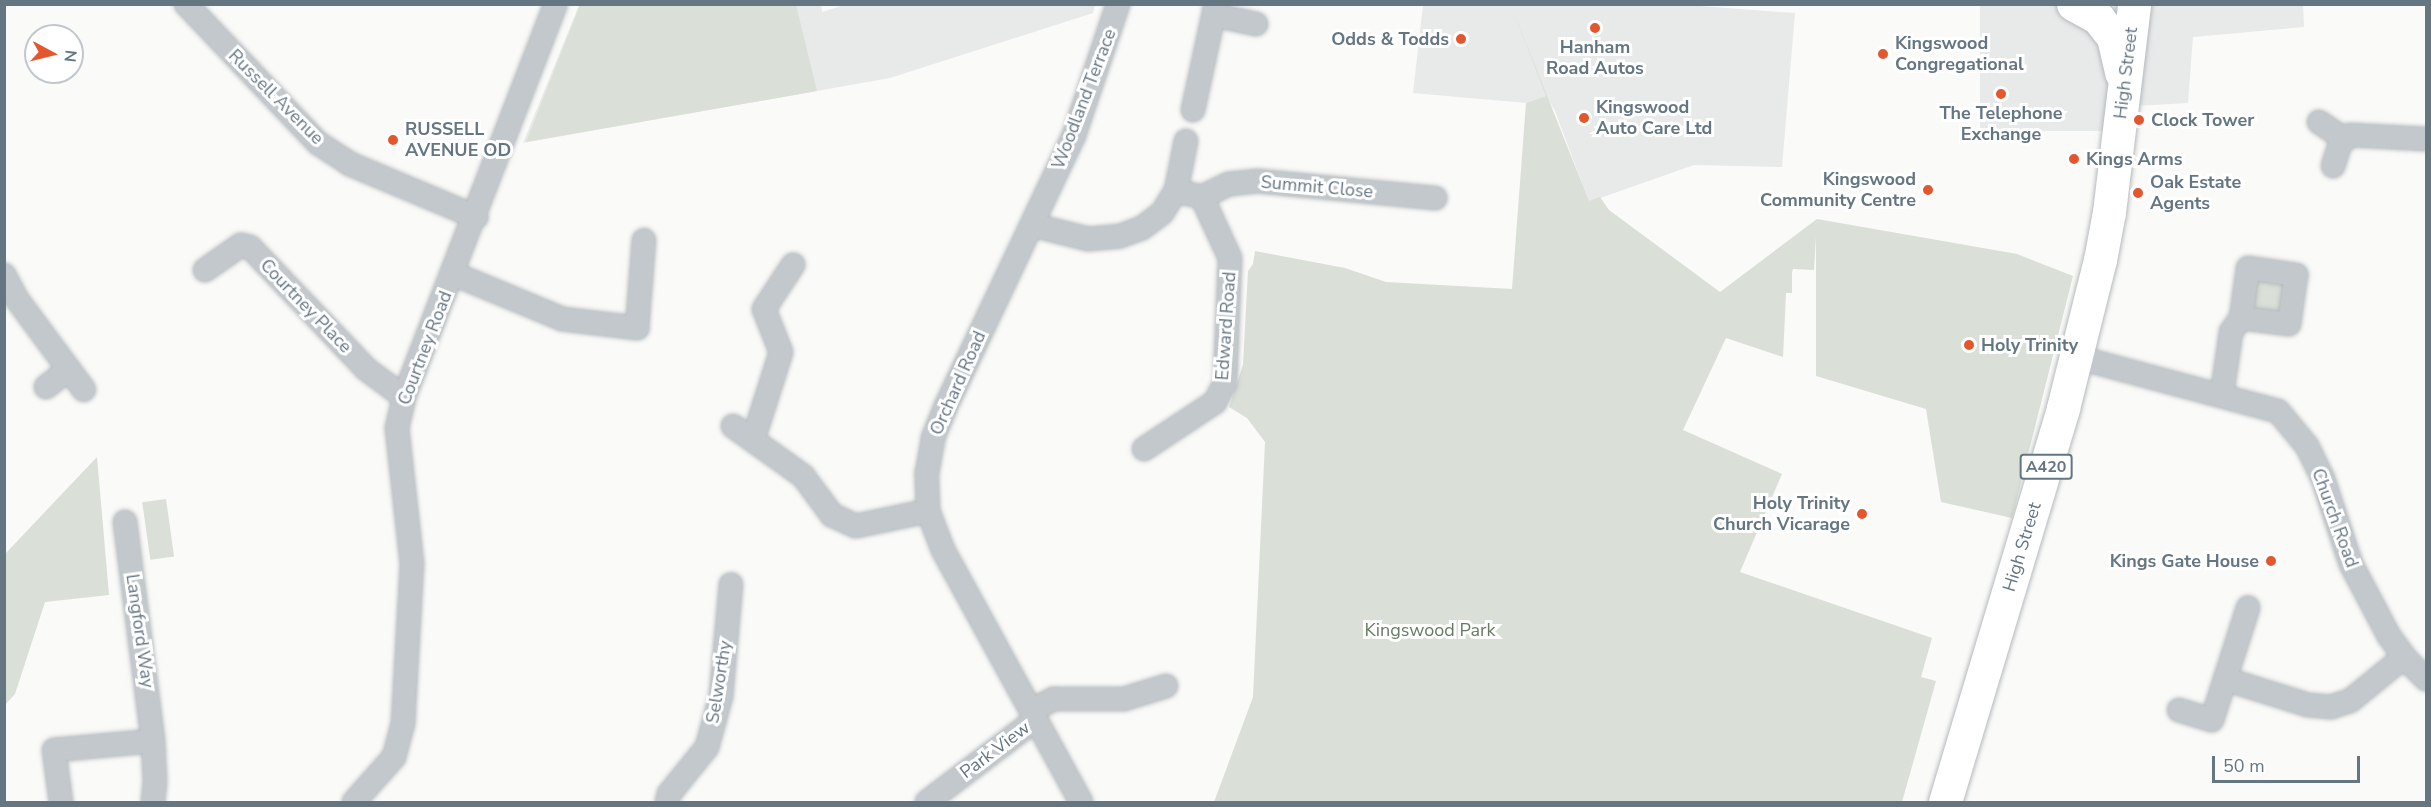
<!DOCTYPE html>
<html>
<head>
<meta charset="utf-8">
<style>
  body { margin:0 }
  #map { position:relative; width:2431px; height:807px; overflow:hidden; background:#fafaf8; font-family:"Nunito Sans",sans-serif }
  div>[style] { position:absolute }
  .built>* { inset:0; background:#e8e9e9; transform-origin:0 0 }
  .green>* { inset:0; background:#dadfd7; transform-origin:0 0 }
  .roads { filter:drop-shadow(0 0 2px #b5babe) drop-shadow(0 0 2px #b5babe) }
  .street>* { height:22px; margin:-11px; padding:0 11px; transform-origin:11px; border-radius:11px; background:#c3c8cc }
  .primary>* { height:33px; margin:-16.5px; padding:0 16.5px; transform-origin:16.5px; border-radius:16.5px; background:#fff }
  .dots>* { width:16px; height:16px; translate:-50% -50%; box-sizing:border-box; border:3px solid #fff; border-radius:50% }
  span { translate:-50% -50%; white-space:nowrap; text-align:center; line-height:1.15; -webkit-text-stroke:6px #fff; paint-order:stroke }
  .shield-label span { padding:2px 4px; background:#fff; border:2px solid; border-radius:4px; -webkit-text-stroke-width:0 }
  .shield-label { font-size:16px; color:#657683; font-weight:700 }
  .poi-label { font-size:18px; color:#657683; font-weight:700 }
  .right { translate:-100% -50%; text-align:right }
  .left { translate:0 -50%; text-align:left }
  .street-label { font-size:18px; color:#657683 }
  .park-label { font-size:18px; color:#687a64 }
  .frame { position:absolute; inset:0; border:6px solid #657683; pointer-events:none }
  .north { position:absolute; left:24px; top:24px; width:60px; height:60px; box-sizing:border-box; background:#fff; border:2px solid #c1c8cd; border-radius:50%; rotate:97deg; font-size:16px; font-weight:700; line-height:24px; text-align:center; color:#657683 }
  .north::after { content:''; display:block; margin:auto; width:21px; height:27px; background:#e4572e; clip-path:polygon(50% 0,100% 100%,50% 72%,0 100%) }
  .scale { position:absolute; left:2212px; top:756px; width:148px; height:27px; box-sizing:border-box; border:3px solid #657683; border-top:0; padding-left:8px; font-size:18px; line-height:21px; white-space:nowrap; color:#657683; -webkit-text-stroke:4px #fff; paint-order:stroke }
</style>
</head>
<body>
<div id="map">
  <div class="built">
    <div style="clip-path:polygon(821px 4px,822px 12px,848px 4px,1095px 5px,1093px 13px,890px 78px,523px 143px,579px 5px)"></div>
    <div style="clip-path:polygon(1674px 4px,1795px 13px,1782px 167px,1694px 165px,1589px 202px,1555px 111px,1546px 96px,1526px 103px,1413px 93px,1423px 5px)"></div>
    <div style="left:1980px;top:5px;width:131px;height:126px"></div>
    <div style="clip-path:polygon(2145px 5px,2303px 5px,2304px 27px,2193px 37px,2188px 103px,2136px 106px)"></div>
  </div>
  <div class="green">
    <div style="clip-path:polygon(580px 5px,796px 5px,817px 91px,526px 142px)"></div>
    <div style="clip-path:polygon(1511px 5px,1589px 201px,1600px 197px,1609px 210px,1720px 292px,1817px 219px,2017px 254px,2073px 276px,2012px 518px,1941px 502px,1926px 409px,1816px 376px,1816px 237px,1814px 270px,1793px 269px,1792px 273px,1792px 293px,1786px 293px,1783px 357px,1726px 338px,1683px 430px,1782px 474px,1740px 572px,1932px 638px,1921px 677px,1936px 681px,1902px 802px,1214px 802px,1253px 697px,1265px 442px,1247px 418px,1229px 407px,1243px 365px,1248px 271px,1253px 264px,1255px 251px,1345px 268px,1386px 282px,1512px 289px,1526px 103px,1546px 96px)"></div>
    <div style="clip-path:polygon(2259px 280px,2285px 284px,2286px 305px,2278px 314px,2257px 310px,2254px 306px,2255px 288px)"></div>
    <div style="clip-path:polygon(97px 457px,109px 595px,45px 602px,15px 694px,5px 705px,5px 554px)"></div>
    <div style="left:166px;top:499px;width:58px;height:24px;rotate:82deg"></div>
  </div>
  <div class="roads">
    <div class="street">
      <div style="left:186px;top:4px;width:192px;rotate:46.5deg"></div>
      <div style="left:318px;top:143px;width:38px;rotate:33deg"></div>
      <div style="left:350px;top:164px;width:137px;rotate:22.8deg"></div>
      <div style="left:1214px;top:15px;width:43px;rotate:12.1deg"></div>
      <div style="left:1193px;top:110px;width:108px;rotate:-77.8deg"></div>
      <div style="left:2319px;top:122px;width:30px;rotate:34deg"></div>
      <div style="left:2333px;top:166px;width:23px;rotate:-72deg"></div>
      <div style="left:2340px;top:144px;width:13px;rotate:-42deg"></div>
      <div style="left:2350px;top:135px;width:76px;rotate:3deg"></div>
      <div style="left:1202px;top:197px;width:30px;rotate:-26deg"></div>
      <div style="left:1229px;top:184px;width:29px;rotate:-6deg"></div>
      <div style="left:1258px;top:181px;width:178px;rotate:5.5deg"></div>
      <div style="left:1032px;top:225px;width:58px;rotate:14deg"></div>
      <div style="left:1088px;top:239px;width:32px;rotate:-5deg"></div>
      <div style="left:1120px;top:236px;width:23px;rotate:-20deg"></div>
      <div style="left:1142px;top:228px;width:25px;rotate:-37deg"></div>
      <div style="left:1162px;top:213px;width:26px;rotate:-58deg"></div>
      <div style="left:1176px;top:191px;width:51px;rotate:-78.7deg"></div>
      <div style="left:205px;top:270px;width:44px;rotate:-34.8deg"></div>
      <div style="left:241px;top:245px;width:9px;rotate:13deg"></div>
      <div style="left:250px;top:247px;width:168px;rotate:46.4deg"></div>
      <div style="left:366px;top:369px;width:47px;rotate:36.4deg"></div>
      <div style="left:454px;top:274px;width:117px;rotate:22.6deg"></div>
      <div style="left:562px;top:319px;width:76px;rotate:6.8deg"></div>
      <div style="left:637px;top:328px;width:88px;rotate:-85.5deg"></div>
      <div style="left:4px;top:275px;width:26px;rotate:62deg"></div>
      <div style="left:16px;top:298px;width:114px;rotate:53.5deg"></div>
      <div style="left:2076px;top:357px;width:209px;rotate:15deg"></div>
      <div style="left:2278px;top:411px;width:45px;rotate:50.4deg"></div>
      <div style="left:2307px;top:446px;width:37px;rotate:64deg"></div>
      <div style="left:2323px;top:479px;width:89px;rotate:71.8deg"></div>
      <div style="left:2351px;top:564px;width:81px;rotate:62.2deg"></div>
      <div style="left:2389px;top:636px;width:26px;rotate:54deg"></div>
      <div style="left:2404px;top:657px;width:31px;rotate:45deg"></div>
      <div style="left:46px;top:387px;width:29px;rotate:-38deg"></div>
      <div style="left:2222px;top:394px;width:63px;rotate:-81.7deg"></div>
      <div style="left:2231px;top:332px;width:17px;rotate:-54deg"></div>
      <div style="left:2241px;top:318px;width:50px;rotate:-82deg"></div>
      <div style="left:2248px;top:268px;width:49px;rotate:8.3deg"></div>
      <div style="left:2296px;top:275px;width:49px;rotate:98.1deg"></div>
      <div style="left:2289px;top:324px;width:48px;rotate:-172.9deg"></div>
      <div style="left:733px;top:426px;width:86px;rotate:35.5deg"></div>
      <div style="left:803px;top:476px;width:49px;rotate:53.4deg"></div>
      <div style="left:832px;top:515px;width:26px;rotate:25deg"></div>
      <div style="left:856px;top:526px;width:74px;rotate:-11.8deg"></div>
      <div style="left:753px;top:440px;width:92px;rotate:-72.3deg"></div>
      <div style="left:781px;top:352px;width:46px;rotate:-111.6deg"></div>
      <div style="left:764px;top:309px;width:53px;rotate:-56.6deg"></div>
      <div style="left:1144px;top:449px;width:85px;rotate:-33.5deg"></div>
      <div style="left:1215px;top:402px;width:21px;rotate:-62deg"></div>
      <div style="left:1225px;top:383px;width:125px;rotate:-87.7deg"></div>
      <div style="left:1230px;top:258px;width:67px;rotate:-114.7deg"></div>
      <div style="left:1202px;top:197px;width:27px;rotate:-167deg"></div>
      <div style="left:125px;top:522px;width:221px;rotate:82.7deg"></div>
      <div style="left:153px;top:741px;width:41px;rotate:87.2deg"></div>
      <div style="left:155px;top:782px;width:20px;rotate:96deg"></div>
      <div style="left:2225px;top:679px;width:87px;rotate:17.4deg"></div>
      <div style="left:2308px;top:705px;width:23px;rotate:5deg"></div>
      <div style="left:2331px;top:707px;width:20px;rotate:-18deg"></div>
      <div style="left:2350px;top:701px;width:70px;rotate:-39.2deg"></div>
      <div style="left:2179px;top:710px;width:34px;rotate:17deg"></div>
      <div style="left:2212px;top:720px;width:118px;rotate:-72.2deg"></div>
      <div style="left:1031px;top:711px;width:26px;rotate:-28deg"></div>
      <div style="left:1054px;top:699px;width:70px"></div>
      <div style="left:1124px;top:699px;width:44px;rotate:-17.2deg"></div>
      <div style="left:61px;top:802px;width:52px;rotate:-97.7deg"></div>
      <div style="left:54px;top:750px;width:99px;rotate:-5.2deg"></div>
      <div style="left:354px;top:802px;width:60px;rotate:-48.4deg"></div>
      <div style="left:394px;top:757px;width:34px;rotate:-75deg"></div>
      <div style="left:403px;top:724px;width:160px;rotate:-86.8deg"></div>
      <div style="left:412px;top:564px;width:137px;rotate:-96.3deg"></div>
      <div style="left:397px;top:428px;width:32px;rotate:-77deg"></div>
      <div style="left:404px;top:397px;width:421px;rotate:-68.9deg"></div>
      <div style="left:667px;top:802px;width:8px;rotate:-76deg"></div>
      <div style="left:669px;top:794px;width:60px;rotate:-51deg"></div>
      <div style="left:707px;top:747px;width:53px;rotate:-74.6deg"></div>
      <div style="left:721px;top:696px;width:112px;rotate:-84.9deg"></div>
      <div style="left:927px;top:802px;width:136px;rotate:-37.2deg"></div>
      <div style="left:1081px;top:802px;width:287px;rotate:-118.7deg"></div>
      <div style="left:943px;top:550px;width:42px;rotate:-111deg"></div>
      <div style="left:928px;top:511px;width:38px;rotate:-92deg"></div>
      <div style="left:927px;top:473px;width:36px;rotate:-80deg"></div>
      <div style="left:933px;top:438px;width:32px;rotate:-68deg"></div>
      <div style="left:945px;top:408px;width:302px;rotate:-64.7deg"></div>
      <div style="left:1074px;top:135px;width:138px;rotate:-71.4deg"></div>
    </div>
    <div class="primary">
      <div style="left:2073px;top:4px;width:29px;rotate:29deg"></div>
      <div style="left:2098px;top:18px;width:24px;rotate:52deg"></div>
      <div style="left:2113px;top:37px;width:37px;rotate:77deg"></div>
      <div style="left:1945px;top:802px;width:411px;rotate:-73.3deg"></div>
      <div style="left:2063px;top:408px;width:153px;rotate:-76deg"></div>
      <div style="left:2100px;top:260px;width:49px;rotate:-79.4deg"></div>
      <div style="left:2109px;top:212px;width:209px;rotate:-83.1deg"></div>
    </div>
  </div>
  <div class="dots">
    <div style="left:1595px;top:28px;background:#e4572e"></div>
    <div style="left:1461px;top:39px;background:#e4572e"></div>
    <div style="left:1883px;top:54px;background:#e4572e"></div>
    <div style="left:2001px;top:94px;background:#e4572e"></div>
    <div style="left:1584px;top:118px;background:#e4572e"></div>
    <div style="left:2139px;top:120px;background:#e4572e"></div>
    <div style="left:393px;top:140px;background:#e4572e"></div>
    <div style="left:2074px;top:159px;background:#e4572e"></div>
    <div style="left:1928px;top:190px;background:#e4572e"></div>
    <div style="left:2138px;top:193px;background:#e4572e"></div>
    <div style="left:1969px;top:345px;background:#e4572e"></div>
    <div style="left:1862px;top:514px;background:#e4572e"></div>
    <div style="left:2271px;top:561px;background:#e4572e"></div>
  </div>
  <div class="shield-label">
    <span style="left:2046px;top:467px">A420</span>
  </div>
  <div class="poi-label">
    <span class="right" style="left:1449px;top:39px">Odds &amp; Todds</span>
    <span class="left" style="left:1895px;top:54px">Kingswood<br>Congregational</span>
    <span style="left:1595px;top:58px">Hanham<br>Road Autos</span>
    <span class="left" style="left:1596px;top:118px">Kingswood<br>Auto Care Ltd</span>
    <span style="left:2001px;top:124px">The Telephone<br>Exchange</span>
    <span class="left" style="left:2151px;top:120px">Clock Tower</span>
    <span class="left" style="left:405px;top:140px">RUSSELL<br>AVENUE OD</span>
    <span class="left" style="left:2086px;top:159px">Kings Arms</span>
    <span class="right" style="left:1916px;top:190px">Kingswood<br>Community Centre</span>
    <span class="left" style="left:2150px;top:193px">Oak Estate<br>Agents</span>
    <span class="left" style="left:1981px;top:345px">Holy Trinity</span>
    <span class="right" style="left:1850px;top:514px">Holy Trinity<br>Church Vicarage</span>
    <span class="right" style="left:2259px;top:561px">Kings Gate House</span>
  </div>
  <div class="street-label">
    <span style="left:2126px;top:73px;rotate:-83deg">High Street</span>
    <span style="left:276px;top:97px;rotate:45deg">Russell Avenue</span>
    <span style="left:1084px;top:99px;rotate:-69deg">Woodland Terrace</span>
    <span style="left:1317px;top:187px;rotate:5deg">Summit Close</span>
    <span style="left:306px;top:306px;rotate:46deg">Courtney Place</span>
    <span style="left:1226px;top:326px;rotate:-86deg">Edward Road</span>
    <span style="left:425px;top:348px;rotate:-69deg">Courtney Road</span>
    <span style="left:958px;top:383px;rotate:-66deg">Orchard Road</span>
    <span style="left:2335px;top:518px;rotate:70deg">Church Road</span>
    <span style="left:2022px;top:547px;rotate:-73deg">High Street</span>
    <span style="left:140px;top:631px;rotate:82deg">Langford Way</span>
    <span style="left:719px;top:682px;rotate:-81deg">Selworthy</span>
    <span style="left:995px;top:750px;rotate:-37deg">Park View</span>
  </div>
  <div class="park-label">
    <span style="left:1430px;top:630px">Kingswood Park</span>
  </div>
  <div class="frame"></div>
  <div class="north">N</div>
  <div class="scale">50 m</div>
</div>
</body>
</html>
